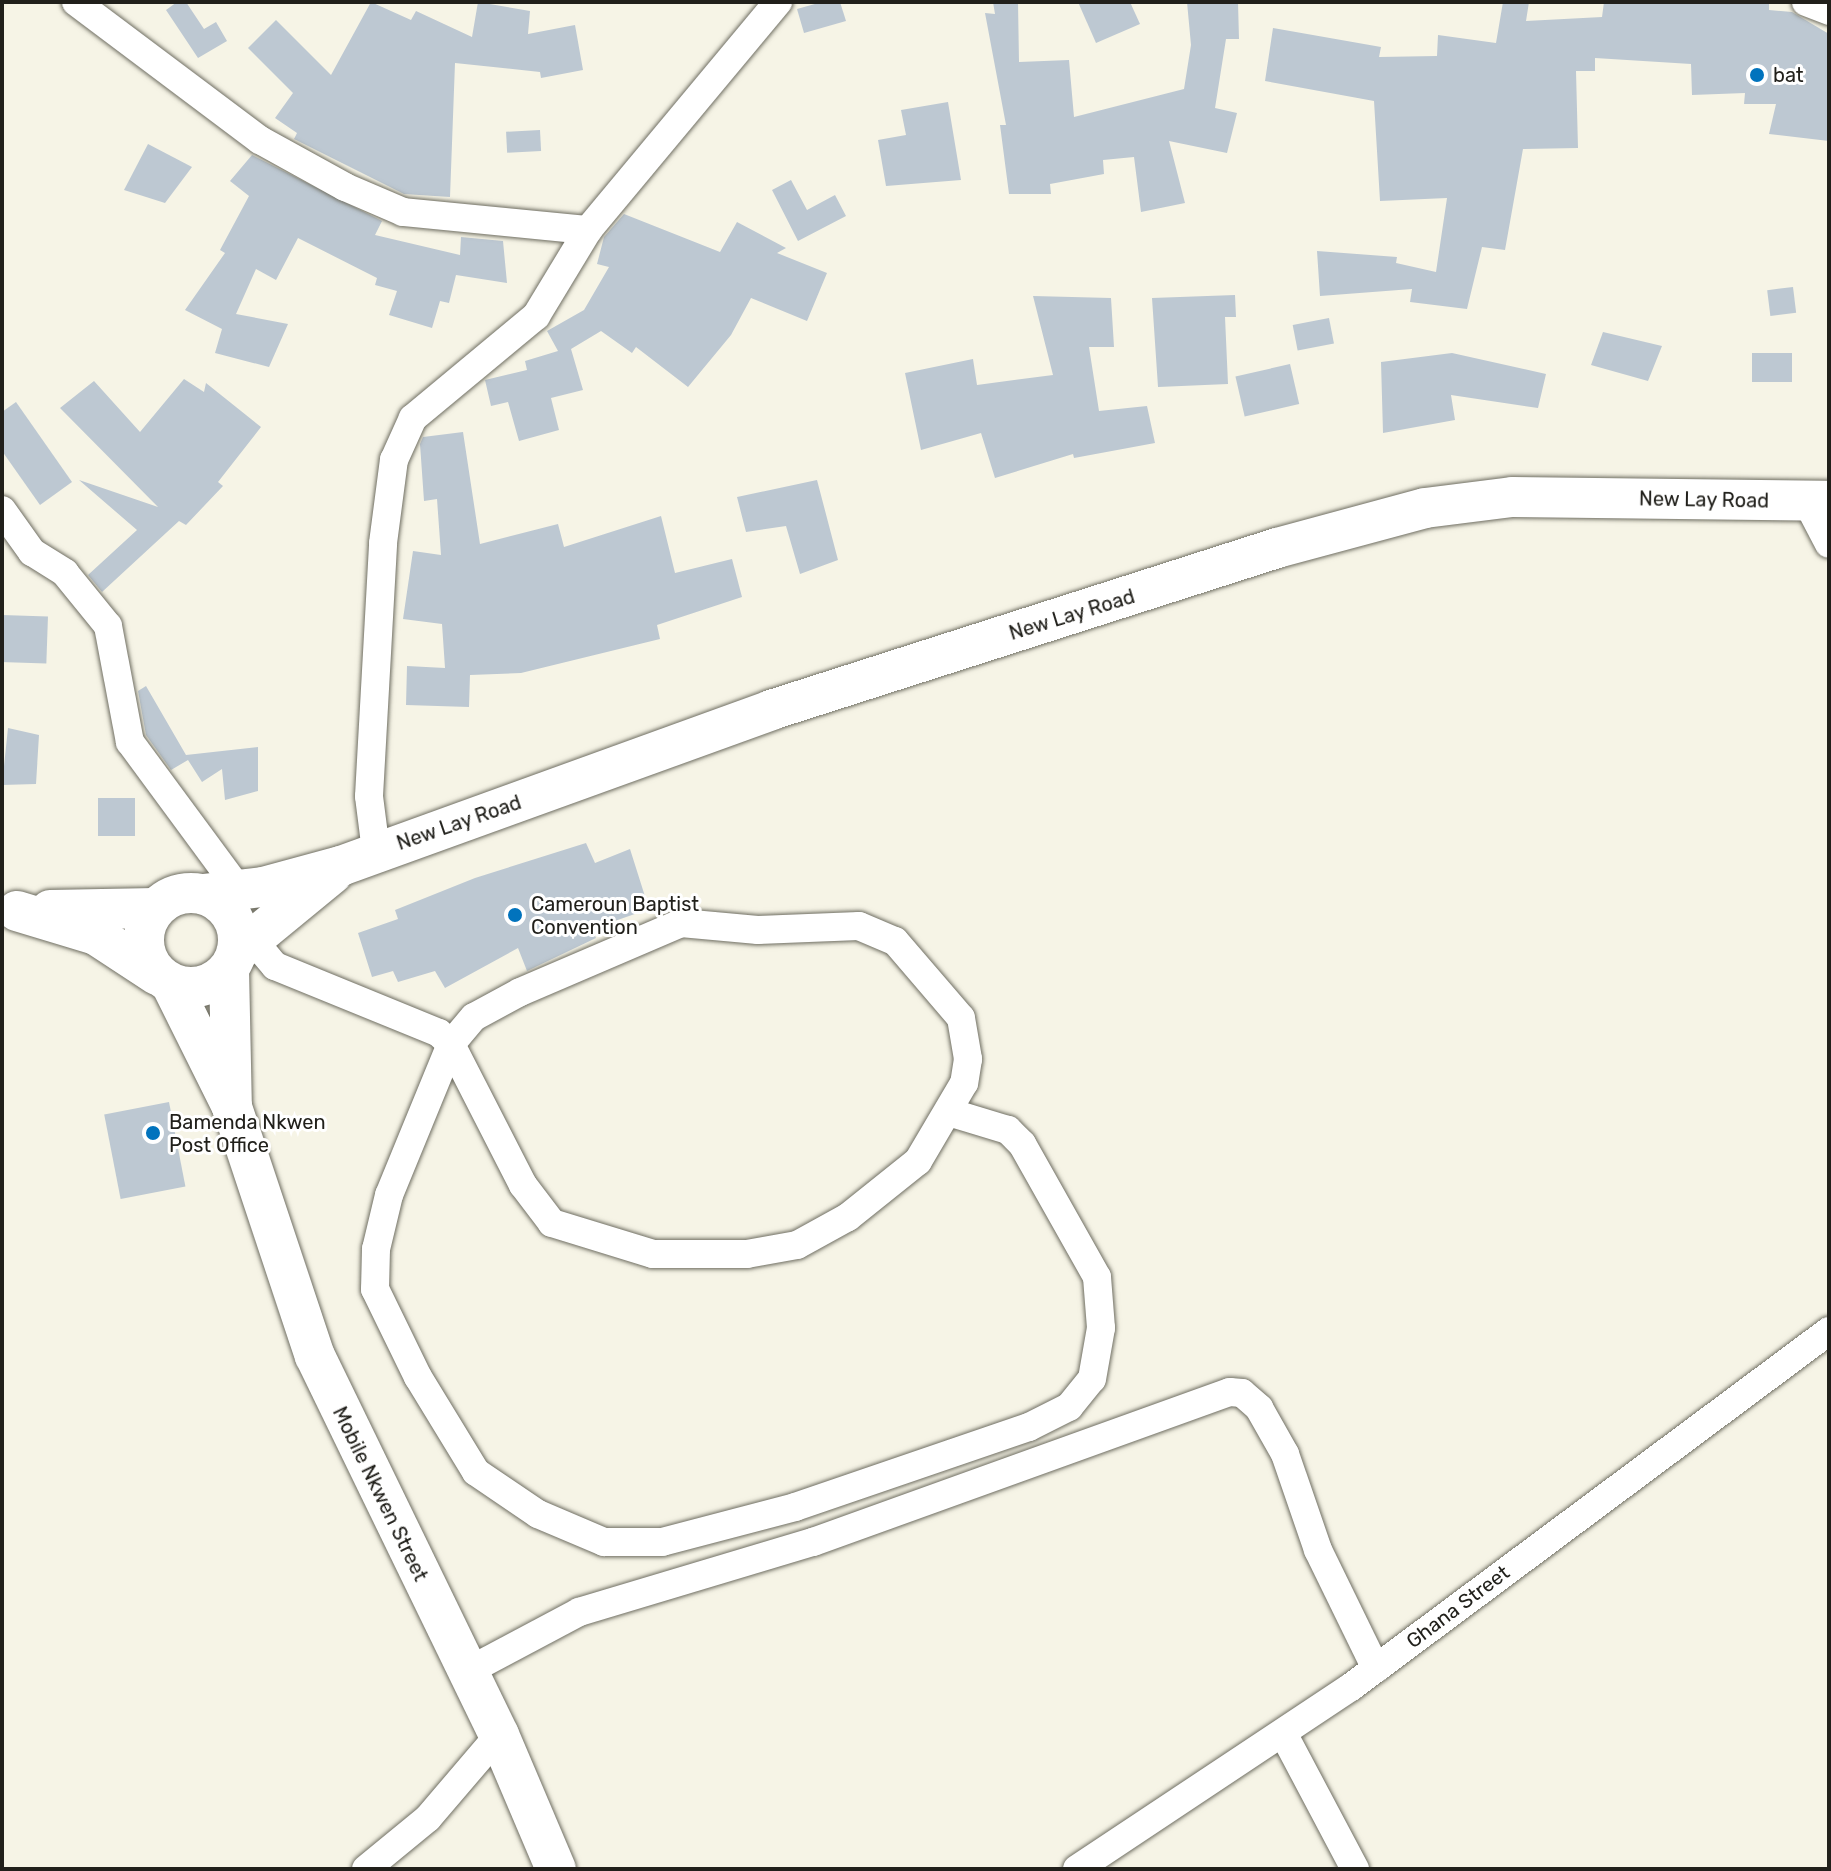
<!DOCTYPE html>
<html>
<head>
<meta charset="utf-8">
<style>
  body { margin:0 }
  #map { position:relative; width:1831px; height:1871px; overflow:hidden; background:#f6f4e6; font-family:Rubik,sans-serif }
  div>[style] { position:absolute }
  .building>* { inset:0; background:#bdc8d2; transform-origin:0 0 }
  .roads { filter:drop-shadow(0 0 2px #6f6e62) drop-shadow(0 0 2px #6f6e62) }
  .minor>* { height:28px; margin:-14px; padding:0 14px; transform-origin:14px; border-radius:14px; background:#fff }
  .highway>* { height:40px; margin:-20px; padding:0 20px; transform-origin:20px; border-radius:20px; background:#fff }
  .highway>.ring { margin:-20px; padding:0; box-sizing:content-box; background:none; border:40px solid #fff; border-radius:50% }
  .dots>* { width:22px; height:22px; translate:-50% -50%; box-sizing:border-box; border:4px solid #fff; border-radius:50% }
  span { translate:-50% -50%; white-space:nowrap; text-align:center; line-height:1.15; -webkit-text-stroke:6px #fff; paint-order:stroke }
  .poi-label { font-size:20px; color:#21201b }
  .left { translate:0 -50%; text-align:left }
  .street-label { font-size:20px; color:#21201b }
  .frame { position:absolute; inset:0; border:4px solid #21201b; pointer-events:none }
</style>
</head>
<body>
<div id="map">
  <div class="building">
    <div style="clip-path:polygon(177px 2px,186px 2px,204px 29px,216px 22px,227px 41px,198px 58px,166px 10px)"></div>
    <div style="clip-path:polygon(371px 2px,411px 20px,416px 11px,472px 37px,478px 2px,530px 11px,528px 34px,575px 25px,583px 70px,541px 78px,540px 72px,455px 63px,450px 197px,404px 194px,294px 139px,297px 133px,275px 118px,293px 93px,248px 48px,276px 20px,331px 75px)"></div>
    <div style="clip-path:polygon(822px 2px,840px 2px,846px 21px,804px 33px,797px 9px)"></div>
    <div style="clip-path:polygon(993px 2px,1018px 2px,1019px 62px,1069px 60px,1074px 117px,1184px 89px,1191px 45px,1187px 2px,1238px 2px,1239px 39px,1226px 39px,1215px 108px,1237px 113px,1227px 153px,1169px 141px,1185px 203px,1141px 212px,1134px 157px,1103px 160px,1104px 174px,1050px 184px,1051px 194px,1009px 194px,1000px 125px,1006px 125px,985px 13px,995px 14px)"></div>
    <div style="clip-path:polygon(1078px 2px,1130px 2px,1140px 24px,1096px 43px)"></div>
    <div style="clip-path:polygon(1503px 2px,1529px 2px,1526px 21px,1602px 17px,1604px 2px,1769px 2px,1769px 10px,1792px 12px,1829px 34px,1829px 141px,1769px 134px,1776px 104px,1744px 104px,1745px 93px,1692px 95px,1691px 64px,1595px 58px,1595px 71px,1576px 71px,1578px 148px,1523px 149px,1505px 250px,1482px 247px,1467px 309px,1410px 302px,1412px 289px,1320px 296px,1317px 251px,1397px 257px,1396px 263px,1436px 272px,1447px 198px,1380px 201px,1374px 101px,1265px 81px,1273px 28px,1381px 47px,1379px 57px,1437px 56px,1438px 35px,1496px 43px)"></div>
    <div style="clip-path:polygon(948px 102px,961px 180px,886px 186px,878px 140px,906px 135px,901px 110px)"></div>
    <div style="left:540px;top:130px;width:21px;height:34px;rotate:87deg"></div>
    <div style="clip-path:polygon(148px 144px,192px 167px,165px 203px,124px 190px)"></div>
    <div style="clip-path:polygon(252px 155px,382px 221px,375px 235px,460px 255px,461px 237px,503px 241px,507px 283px,456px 275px,449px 303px,440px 301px,432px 328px,389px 315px,397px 291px,375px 285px,377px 278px,298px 238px,276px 280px,256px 269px,236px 314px,288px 324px,269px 367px,215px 353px,222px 329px,185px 310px,225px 253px,220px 250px,249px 196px,230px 181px)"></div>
    <div style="clip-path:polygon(791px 180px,807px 210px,835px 195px,846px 216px,798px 241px,772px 190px)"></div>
    <div style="clip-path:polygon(624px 214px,720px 252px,737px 222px,786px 248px,777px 253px,827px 273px,807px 321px,751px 298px,731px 335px,688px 387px,636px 347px,632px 353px,601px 331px,571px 349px,583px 390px,551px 398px,559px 430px,519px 441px,508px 402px,491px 406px,485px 380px,527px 370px,525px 361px,558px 351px,547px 331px,584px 310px,609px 267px,597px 264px,604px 237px)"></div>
    <div style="left:1793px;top:287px;width:26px;height:26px;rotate:83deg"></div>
    <div style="clip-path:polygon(1235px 295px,1236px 317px,1225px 317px,1228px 384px,1158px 387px,1152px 298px)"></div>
    <div style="clip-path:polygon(1033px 296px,1111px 298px,1114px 347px,1089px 347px,1099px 411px,1147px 406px,1155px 443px,1074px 458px,1073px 454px,995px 478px,981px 433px,921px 450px,905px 373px,973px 359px,977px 385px,1053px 375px)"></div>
    <div style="left:1329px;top:318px;width:26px;height:37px;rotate:79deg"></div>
    <div style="clip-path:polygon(1603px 332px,1662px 346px,1648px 381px,1591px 365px)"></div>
    <div style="clip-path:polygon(1452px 353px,1546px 374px,1538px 408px,1451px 395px,1455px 420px,1383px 433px,1381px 362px)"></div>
    <div style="left:1792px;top:353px;width:29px;height:40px;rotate:90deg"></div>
    <div style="left:1290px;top:364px;width:41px;height:56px;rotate:77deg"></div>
    <div style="clip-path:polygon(184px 379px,204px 392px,206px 383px,261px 427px,218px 482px,223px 486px,186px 525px,179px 521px,102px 592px,88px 575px,137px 530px,79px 480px,158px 507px,60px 408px,94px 381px,140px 432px)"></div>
    <div style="clip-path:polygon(16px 402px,72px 482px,40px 505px,2px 451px,2px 412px)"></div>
    <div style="clip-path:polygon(463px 432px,480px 544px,558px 524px,564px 547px,661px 516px,675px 573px,732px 559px,742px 597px,657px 625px,660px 639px,521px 673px,470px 675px,469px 707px,406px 705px,407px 666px,445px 668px,442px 624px,403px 619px,413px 551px,441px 555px,437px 499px,424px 501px,420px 444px,423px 437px)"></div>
    <div style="clip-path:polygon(817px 480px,838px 560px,800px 574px,786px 526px,746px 532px,737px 497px)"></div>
    <div style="left:2px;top:615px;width:46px;height:47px;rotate:2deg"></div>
    <div style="clip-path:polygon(146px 686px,186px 755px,258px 747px,258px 791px,225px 800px,222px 769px,202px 782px,188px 760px,171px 770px,146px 735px,138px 691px)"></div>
    <div style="clip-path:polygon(8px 728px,39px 735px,36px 784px,2px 785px)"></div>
    <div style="left:98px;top:798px;width:37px;height:38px"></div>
    <div style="clip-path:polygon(586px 843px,595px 863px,630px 849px,649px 909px,592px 929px,596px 938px,527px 971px,518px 948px,445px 988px,435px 971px,398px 982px,393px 971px,372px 977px,358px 933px,398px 919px,395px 910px,475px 878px)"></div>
    <div style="left:169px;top:1102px;width:86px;height:66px;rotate:79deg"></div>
  </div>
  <div class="roads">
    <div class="minor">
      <div style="left:76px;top:2px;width:230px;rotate:36.9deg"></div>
      <div style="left:260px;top:140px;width:97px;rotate:28.9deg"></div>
      <div style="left:345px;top:187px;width:63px;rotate:23.3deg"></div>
      <div style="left:403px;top:212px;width:186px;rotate:5.6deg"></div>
      <div style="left:1806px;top:2px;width:25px;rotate:21deg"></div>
      <div style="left:1807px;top:502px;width:47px;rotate:62.4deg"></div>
      <div style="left:2px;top:510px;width:52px;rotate:54.5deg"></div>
      <div style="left:32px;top:552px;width:39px;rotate:32deg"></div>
      <div style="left:65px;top:573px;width:68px;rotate:50.9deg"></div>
      <div style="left:108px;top:626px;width:118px;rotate:79.3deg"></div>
      <div style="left:130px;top:742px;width:184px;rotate:53.6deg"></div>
      <div style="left:376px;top:851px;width:55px;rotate:-97.3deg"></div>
      <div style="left:369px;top:796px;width:253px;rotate:-86.8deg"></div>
      <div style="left:383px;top:543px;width:84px;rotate:-82.5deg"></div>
      <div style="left:394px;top:460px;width:46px;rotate:-65.7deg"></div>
      <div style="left:413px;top:418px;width:160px;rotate:-39.7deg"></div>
      <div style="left:536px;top:316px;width:100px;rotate:-58.8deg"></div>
      <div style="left:588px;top:230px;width:297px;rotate:-50.2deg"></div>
      <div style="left:681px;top:923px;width:77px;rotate:5.2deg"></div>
      <div style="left:758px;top:930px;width:101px;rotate:-2.3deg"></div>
      <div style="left:859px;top:926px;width:39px;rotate:23deg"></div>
      <div style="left:895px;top:941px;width:101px;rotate:49.4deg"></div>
      <div style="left:961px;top:1018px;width:42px;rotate:80.3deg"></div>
      <div style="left:968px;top:1059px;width:24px;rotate:99deg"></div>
      <div style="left:964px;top:1083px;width:91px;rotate:120.5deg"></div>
      <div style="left:918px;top:1161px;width:90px;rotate:141.3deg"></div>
      <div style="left:848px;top:1217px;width:58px;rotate:151.2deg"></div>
      <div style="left:797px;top:1245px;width:51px;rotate:169.8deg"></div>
      <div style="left:747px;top:1254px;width:94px;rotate:180deg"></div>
      <div style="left:653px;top:1254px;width:106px;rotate:-162.9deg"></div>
      <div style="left:552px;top:1223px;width:48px;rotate:-127.3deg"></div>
      <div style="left:523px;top:1185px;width:158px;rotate:-117.1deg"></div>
      <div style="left:451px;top:1044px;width:35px;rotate:-50deg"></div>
      <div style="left:474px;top:1017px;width:52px;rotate:-28.5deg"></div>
      <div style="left:520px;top:992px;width:175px;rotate:-23.2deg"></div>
      <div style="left:253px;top:940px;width:34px;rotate:50deg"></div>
      <div style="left:275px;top:966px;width:177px;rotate:22.2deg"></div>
      <div style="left:439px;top:1033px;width:16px;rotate:43deg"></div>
      <div style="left:451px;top:1044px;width:163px;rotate:112.3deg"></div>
      <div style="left:389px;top:1195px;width:56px;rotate:103.5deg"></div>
      <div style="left:376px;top:1249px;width:40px;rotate:91.4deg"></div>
      <div style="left:375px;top:1289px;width:98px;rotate:64deg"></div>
      <div style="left:418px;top:1377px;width:111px;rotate:58.6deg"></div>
      <div style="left:476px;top:1472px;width:75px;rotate:34.1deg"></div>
      <div style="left:538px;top:1514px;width:72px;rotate:23deg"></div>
      <div style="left:604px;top:1542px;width:58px"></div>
      <div style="left:662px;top:1542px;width:138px;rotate:-14.7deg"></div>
      <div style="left:795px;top:1507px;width:247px;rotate:-18.9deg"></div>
      <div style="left:1029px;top:1427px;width:45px;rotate:-26.6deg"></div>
      <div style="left:1069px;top:1407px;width:36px;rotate:-51deg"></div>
      <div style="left:1092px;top:1379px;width:52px;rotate:-80deg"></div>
      <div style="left:1101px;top:1328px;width:51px;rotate:-94.5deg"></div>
      <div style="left:1097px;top:1277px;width:153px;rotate:-119.4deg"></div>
      <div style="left:1022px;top:1144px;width:20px;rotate:-135deg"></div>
      <div style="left:1008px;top:1130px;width:59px;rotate:-163.1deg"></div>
      <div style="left:468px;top:1671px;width:126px;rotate:-28deg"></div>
      <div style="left:579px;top:1612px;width:244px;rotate:-16.7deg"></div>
      <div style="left:813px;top:1542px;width:443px;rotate:-19.8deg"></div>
      <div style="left:1230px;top:1392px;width:12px;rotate:5deg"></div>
      <div style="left:1242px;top:1393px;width:23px;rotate:41deg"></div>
      <div style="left:1259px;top:1408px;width:53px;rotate:60.5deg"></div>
      <div style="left:1285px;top:1454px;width:102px;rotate:71deg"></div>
      <div style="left:1318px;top:1550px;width:132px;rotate:64deg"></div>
      <div style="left:1283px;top:1733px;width:154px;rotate:62.1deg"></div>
      <div style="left:366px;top:1869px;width:80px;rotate:-39.4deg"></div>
      <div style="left:428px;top:1818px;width:109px;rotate:-49.5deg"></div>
      <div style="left:1077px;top:1869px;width:329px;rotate:-33.6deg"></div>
      <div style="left:1351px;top:1687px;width:596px;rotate:-36.68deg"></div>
    </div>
    <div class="highway">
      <div class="ring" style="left:144px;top:893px;width:54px;height:54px"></div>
      <div style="left:203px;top:894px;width:60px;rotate:-6.7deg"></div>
      <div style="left:263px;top:887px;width:81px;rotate:-15.1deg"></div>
      <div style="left:341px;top:866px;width:457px;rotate:-19.9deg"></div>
      <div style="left:771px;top:710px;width:531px;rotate:-17.75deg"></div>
      <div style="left:1277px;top:548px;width:153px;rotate:-15.1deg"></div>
      <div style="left:1425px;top:508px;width:88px;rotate:-7.2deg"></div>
      <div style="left:1512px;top:497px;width:317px;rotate:0.7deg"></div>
      <div style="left:50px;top:910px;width:105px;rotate:-1.1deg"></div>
      <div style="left:17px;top:911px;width:83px;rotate:16.9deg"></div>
      <div style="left:96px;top:935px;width:73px;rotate:33.3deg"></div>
      <div style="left:237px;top:952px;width:123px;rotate:-39.4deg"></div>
      <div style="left:229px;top:969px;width:138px;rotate:88.8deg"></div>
      <div style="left:171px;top:984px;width:137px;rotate:63.6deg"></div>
      <div style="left:232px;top:1107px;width:262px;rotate:71.6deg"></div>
      <div style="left:315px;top:1356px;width:421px;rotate:64.1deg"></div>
      <div style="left:499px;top:1735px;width:146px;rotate:67deg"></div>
    </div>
  </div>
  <div class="dots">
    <div style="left:1757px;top:75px;background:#0173bd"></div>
    <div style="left:515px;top:915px;background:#0173bd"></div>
    <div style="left:153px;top:1133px;background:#0173bd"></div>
  </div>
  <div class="poi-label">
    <span class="left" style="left:1773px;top:75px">bat</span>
    <span class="left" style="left:531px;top:916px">Cameroun Baptist<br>Convention</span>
    <span class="left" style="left:169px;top:1134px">Bamenda Nkwen<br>Post Office</span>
  </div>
  <div class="street-label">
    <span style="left:1704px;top:500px;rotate:1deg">New Lay Road</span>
    <span style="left:1072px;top:615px;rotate:-17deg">New Lay Road</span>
    <span style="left:459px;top:823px;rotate:-19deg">New Lay Road</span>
    <span style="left:380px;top:1494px;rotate:64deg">Mobile Nkwen Street</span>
    <span style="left:1458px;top:1607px;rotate:-37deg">Ghana Street</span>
  </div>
  <div class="frame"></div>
</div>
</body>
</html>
